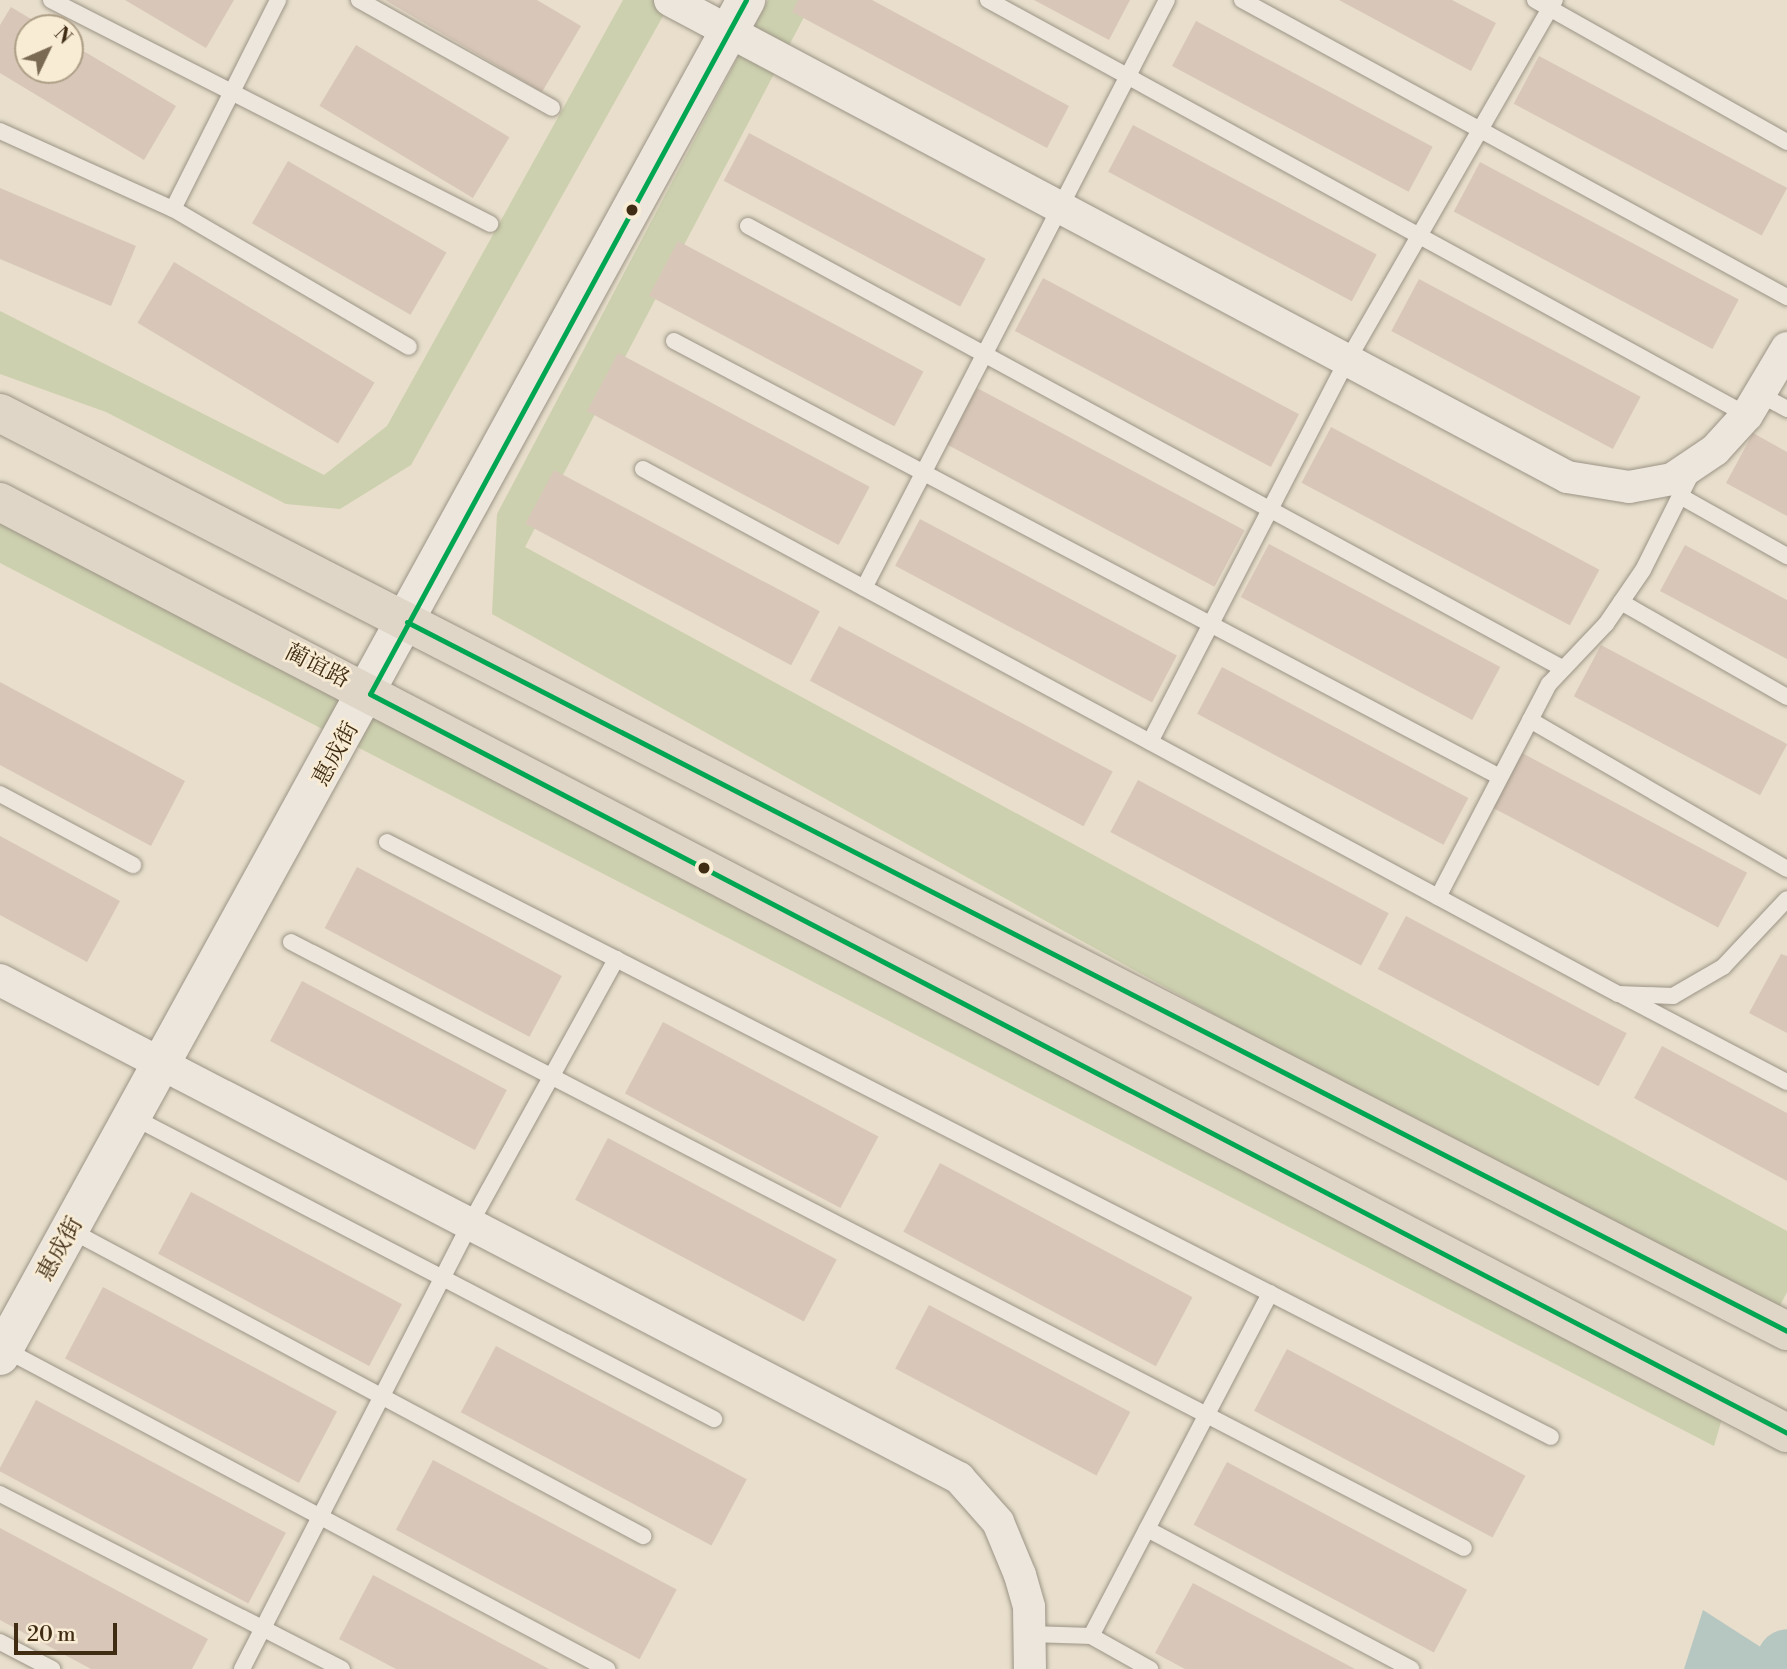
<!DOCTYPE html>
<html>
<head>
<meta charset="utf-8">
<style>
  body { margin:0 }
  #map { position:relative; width:1787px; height:1669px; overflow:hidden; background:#e8decb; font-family:"Libre Bodoni","Noto Serif SC",serif }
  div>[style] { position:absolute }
  .green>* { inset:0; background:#ccd0ae }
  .water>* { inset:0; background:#b6c6c1 }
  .river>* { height:61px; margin:-30.5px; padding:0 30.5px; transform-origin:30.5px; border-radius:30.5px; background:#b6c6c1 }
  .building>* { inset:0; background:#d8c7b8; transform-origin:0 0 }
  .roads { filter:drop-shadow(0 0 2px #9c9486) drop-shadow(0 0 2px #9c9486) }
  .lane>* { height:16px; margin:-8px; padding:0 8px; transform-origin:8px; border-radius:8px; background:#ece6dd }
  .street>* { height:32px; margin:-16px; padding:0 16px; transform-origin:16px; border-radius:16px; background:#ece6dd }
  .secondary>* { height:38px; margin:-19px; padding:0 19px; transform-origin:19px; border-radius:19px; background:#ece6dd }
  .primary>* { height:38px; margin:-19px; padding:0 19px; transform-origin:19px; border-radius:19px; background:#e0d6c8 }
  .bus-1>* { height:5px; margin:-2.5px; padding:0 2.5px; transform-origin:2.5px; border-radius:2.5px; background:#00a651 }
  .dots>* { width:19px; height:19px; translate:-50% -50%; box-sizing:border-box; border:4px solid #f8ecd5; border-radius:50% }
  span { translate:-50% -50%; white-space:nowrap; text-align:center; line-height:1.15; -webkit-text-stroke:5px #f8ecd5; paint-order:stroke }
  .street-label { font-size:23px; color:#402b13 }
  .north { position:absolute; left:14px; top:14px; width:70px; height:70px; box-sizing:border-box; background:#f8ecd5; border:2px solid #ae9f87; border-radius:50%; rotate:46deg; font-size:19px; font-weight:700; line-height:28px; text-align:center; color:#402b13 }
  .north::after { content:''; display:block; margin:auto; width:24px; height:32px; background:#7b6a53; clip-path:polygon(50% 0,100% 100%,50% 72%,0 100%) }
  .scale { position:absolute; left:14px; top:1623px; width:103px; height:32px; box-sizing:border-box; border:4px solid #402b13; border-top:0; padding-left:9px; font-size:21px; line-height:24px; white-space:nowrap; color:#402b13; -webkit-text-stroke:5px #f8ecd5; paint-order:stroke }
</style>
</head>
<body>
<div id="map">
  <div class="green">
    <div style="clip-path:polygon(623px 0,672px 0,411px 465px,340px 509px,286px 504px,106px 412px,0 374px,0 311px,324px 475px,387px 426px)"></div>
    <div style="clip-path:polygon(768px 0,813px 0,525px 547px,1787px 1231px,1787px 1292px,1771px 1323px,492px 614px,497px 514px)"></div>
    <div style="clip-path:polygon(0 490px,1728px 1398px,1714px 1446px,0 563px)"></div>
  </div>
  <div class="water">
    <div style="clip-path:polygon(1703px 1610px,1787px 1664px,1787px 1669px,1684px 1669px)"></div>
  </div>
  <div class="river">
    <div style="left:1782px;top:1669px;width:11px;rotate:-63deg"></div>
  </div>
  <div class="building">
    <div style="clip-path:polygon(125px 0,234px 0,206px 48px)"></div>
    <div style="clip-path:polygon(385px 0,537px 0,581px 26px,542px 92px)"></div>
    <div style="clip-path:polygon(798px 0,872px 0,1069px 106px,1047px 148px,792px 12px)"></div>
    <div style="clip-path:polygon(1034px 0,1130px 0,1109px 40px)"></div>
    <div style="clip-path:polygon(1339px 0,1452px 0,1496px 23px,1471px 71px)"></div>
    <div style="clip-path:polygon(11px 7px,46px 28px,28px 28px,28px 70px,70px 70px,70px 43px,176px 106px,144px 160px,0 73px,0 25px)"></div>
    <div style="left:1196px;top:21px;width:268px;height:51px;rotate:28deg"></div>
    <div style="left:356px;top:45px;width:179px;height:71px;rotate:31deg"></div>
    <div style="left:1539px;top:56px;width:281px;height:54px;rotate:28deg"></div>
    <div style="left:1133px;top:125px;width:276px;height:53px;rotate:28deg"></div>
    <div style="left:749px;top:133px;width:268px;height:54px;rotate:28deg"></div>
    <div style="left:288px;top:161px;width:183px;height:72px;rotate:30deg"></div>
    <div style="left:1480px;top:162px;width:293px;height:56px;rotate:28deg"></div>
    <div style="clip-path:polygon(0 188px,136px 246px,111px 306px,0 259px)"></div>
    <div style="left:678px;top:241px;width:278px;height:62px;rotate:28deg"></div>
    <div style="left:174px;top:262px;width:234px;height:71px;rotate:31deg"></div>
    <div style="left:1043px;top:278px;width:290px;height:60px;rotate:28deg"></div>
    <div style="left:1419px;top:279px;width:251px;height:59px;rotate:28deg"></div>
    <div style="left:618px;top:353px;width:285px;height:66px;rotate:28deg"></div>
    <div style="left:977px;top:388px;width:303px;height:64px;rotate:28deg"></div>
    <div style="left:1331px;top:427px;width:304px;height:63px;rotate:28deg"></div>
    <div style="clip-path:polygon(1753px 433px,1787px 452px,1787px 516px,1726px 483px)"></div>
    <div style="left:554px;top:470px;width:301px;height:61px;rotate:28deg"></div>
    <div style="left:920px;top:519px;width:291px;height:53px;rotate:28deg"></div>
    <div style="left:1269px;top:544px;width:262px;height:60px;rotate:28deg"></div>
    <div style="clip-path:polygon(1685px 545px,1787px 600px,1787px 659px,1660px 591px)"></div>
    <div style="left:839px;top:626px;width:310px;height:62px;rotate:28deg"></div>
    <div style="left:1601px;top:645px;width:211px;height:58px;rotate:28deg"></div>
    <div style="left:1222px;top:667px;width:279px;height:53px;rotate:28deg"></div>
    <div style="clip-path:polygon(0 682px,185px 781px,151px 846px,0 765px)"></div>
    <div style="left:1522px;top:753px;width:255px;height:62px;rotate:28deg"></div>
    <div style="left:1138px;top:780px;width:284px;height:59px;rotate:28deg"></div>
    <div style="clip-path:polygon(0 836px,120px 901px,87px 962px,0 915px)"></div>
    <div style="left:357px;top:867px;width:232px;height:69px;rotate:28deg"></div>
    <div style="left:1406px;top:916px;width:250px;height:60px;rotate:28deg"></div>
    <div style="clip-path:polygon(1781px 954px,1787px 956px,1787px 1033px,1749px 1013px)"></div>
    <div style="left:302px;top:981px;width:232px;height:68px;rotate:28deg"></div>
    <div style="left:663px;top:1022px;width:244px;height:81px;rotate:28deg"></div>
    <div style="clip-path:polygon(1662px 1046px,1787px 1113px,1787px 1181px,1634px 1098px)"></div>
    <div style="left:608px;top:1138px;width:259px;height:70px;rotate:28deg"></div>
    <div style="left:940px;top:1163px;width:286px;height:78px;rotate:28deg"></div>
    <div style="left:191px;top:1192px;width:239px;height:70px;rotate:28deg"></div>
    <div style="left:103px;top:1287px;width:265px;height:81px;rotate:28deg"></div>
    <div style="left:929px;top:1305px;width:228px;height:72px;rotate:28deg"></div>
    <div style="left:496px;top:1346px;width:284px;height:75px;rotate:28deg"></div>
    <div style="left:1287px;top:1349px;width:270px;height:70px;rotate:28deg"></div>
    <div style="left:36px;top:1400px;width:283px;height:80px;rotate:28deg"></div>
    <div style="left:433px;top:1460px;width:276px;height:79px;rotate:28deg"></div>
    <div style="left:1227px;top:1462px;width:272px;height:71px;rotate:28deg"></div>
    <div style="clip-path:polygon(0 1528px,208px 1639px,192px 1669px,91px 1669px,0 1620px)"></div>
    <div style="clip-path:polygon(373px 1575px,549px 1669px,396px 1669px,339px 1639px)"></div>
    <div style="clip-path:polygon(1193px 1583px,1355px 1669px,1185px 1669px,1155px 1653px)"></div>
  </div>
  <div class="roads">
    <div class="lane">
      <div style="left:51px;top:0;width:493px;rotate:27deg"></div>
      <div style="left:359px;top:0;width:221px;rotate:29.2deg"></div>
      <div style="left:988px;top:0;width:865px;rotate:28.67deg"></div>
      <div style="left:1242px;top:0;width:621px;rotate:28.59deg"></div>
      <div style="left:1535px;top:0;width:289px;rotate:29.4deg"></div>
      <div style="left:0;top:131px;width:190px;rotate:24.3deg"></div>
      <div style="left:173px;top:209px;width:273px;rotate:30.3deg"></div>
      <div style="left:173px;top:209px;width:234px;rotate:-63.3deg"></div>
      <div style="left:748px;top:226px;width:926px;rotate:28.5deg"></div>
      <div style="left:674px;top:341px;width:934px;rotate:27.83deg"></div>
      <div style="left:1761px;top:395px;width:30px;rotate:28deg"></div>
      <div style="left:643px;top:469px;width:1107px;rotate:28.3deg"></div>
      <div style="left:1618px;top:994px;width:55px;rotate:2.1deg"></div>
      <div style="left:1673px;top:996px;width:58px;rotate:-30.1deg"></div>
      <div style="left:1723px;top:967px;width:93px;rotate:-46.7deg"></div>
      <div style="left:1680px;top:496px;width:123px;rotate:29.3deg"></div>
      <div style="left:864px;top:588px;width:661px;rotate:-62.74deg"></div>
      <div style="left:1621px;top:602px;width:191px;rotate:29.8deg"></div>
      <div style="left:1530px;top:720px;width:297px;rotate:30.1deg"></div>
      <div style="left:1150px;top:742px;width:427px;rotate:-62.7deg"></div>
      <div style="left:1346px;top:363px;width:419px;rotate:-60.1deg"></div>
      <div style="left:0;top:794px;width:151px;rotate:28.1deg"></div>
      <div style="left:387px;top:842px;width:1307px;rotate:27.07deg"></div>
      <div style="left:1438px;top:897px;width:240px;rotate:-62.5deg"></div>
      <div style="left:1549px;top:684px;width:83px;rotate:-46.5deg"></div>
      <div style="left:1606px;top:624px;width:65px;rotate:-55.6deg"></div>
      <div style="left:1643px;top:570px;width:110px;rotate:-63.4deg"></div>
      <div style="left:291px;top:942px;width:1320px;rotate:27.32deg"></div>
      <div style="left:1623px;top:996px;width:185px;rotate:27.7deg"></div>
      <div style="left:133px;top:1117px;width:655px;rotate:27.47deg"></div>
      <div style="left:70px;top:1230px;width:650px;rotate:28.1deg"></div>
      <div style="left:4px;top:1349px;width:683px;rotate:27.95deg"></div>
      <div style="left:0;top:1494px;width:384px;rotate:27.1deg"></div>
      <div style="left:1147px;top:1529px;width:299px;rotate:27.9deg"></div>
      <div style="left:1031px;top:1634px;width:60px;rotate:1.9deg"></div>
      <div style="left:1091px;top:1636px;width:387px;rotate:-62.4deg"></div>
      <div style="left:1091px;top:1636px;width:68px;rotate:29.2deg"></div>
      <div style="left:0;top:1642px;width:59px;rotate:27.4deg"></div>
      <div style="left:242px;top:1669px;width:500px;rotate:-62.87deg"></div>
      <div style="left:470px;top:1224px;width:303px;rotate:-61.1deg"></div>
    </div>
    <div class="street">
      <div style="left:670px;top:0;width:1016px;rotate:28deg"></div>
      <div style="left:1567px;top:477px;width:63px;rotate:9.2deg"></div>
      <div style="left:1629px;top:487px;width:44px;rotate:-10.5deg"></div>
      <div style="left:1672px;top:479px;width:52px;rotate:-34deg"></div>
      <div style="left:1715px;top:450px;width:47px;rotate:-47.6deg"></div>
      <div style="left:1747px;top:415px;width:78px;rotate:-59.2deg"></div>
      <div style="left:0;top:980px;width:1081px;rotate:27.44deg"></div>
      <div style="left:959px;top:1478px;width:59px;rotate:48.4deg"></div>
      <div style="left:998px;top:1522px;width:57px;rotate:67.5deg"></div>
      <div style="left:1020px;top:1575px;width:33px;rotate:74deg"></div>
      <div style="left:1029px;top:1607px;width:62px;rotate:89.1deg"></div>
    </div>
    <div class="secondary">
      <div style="left:0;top:1356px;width:1548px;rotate:-61.18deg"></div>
    </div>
    <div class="primary">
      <div style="left:0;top:413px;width:2009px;rotate:27.19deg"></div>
      <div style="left:0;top:502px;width:2015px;rotate:27.52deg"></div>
    </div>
  </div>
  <div class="bus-1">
    <div style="left:746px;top:0;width:789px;rotate:118.45deg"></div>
    <div style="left:370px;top:694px;width:1598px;rotate:27.54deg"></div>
    <div style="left:407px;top:622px;width:1551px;rotate:27.19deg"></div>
  </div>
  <div class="dots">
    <div style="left:632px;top:210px;background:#402b13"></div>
    <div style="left:704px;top:868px;background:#402b13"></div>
  </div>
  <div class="street-label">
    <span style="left:317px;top:666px;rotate:27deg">蔺谊路</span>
    <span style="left:336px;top:754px;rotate:-61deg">惠成街</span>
    <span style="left:60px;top:1249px;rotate:-61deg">惠成街</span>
  </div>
  <div class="north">N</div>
  <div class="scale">20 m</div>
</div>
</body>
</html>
